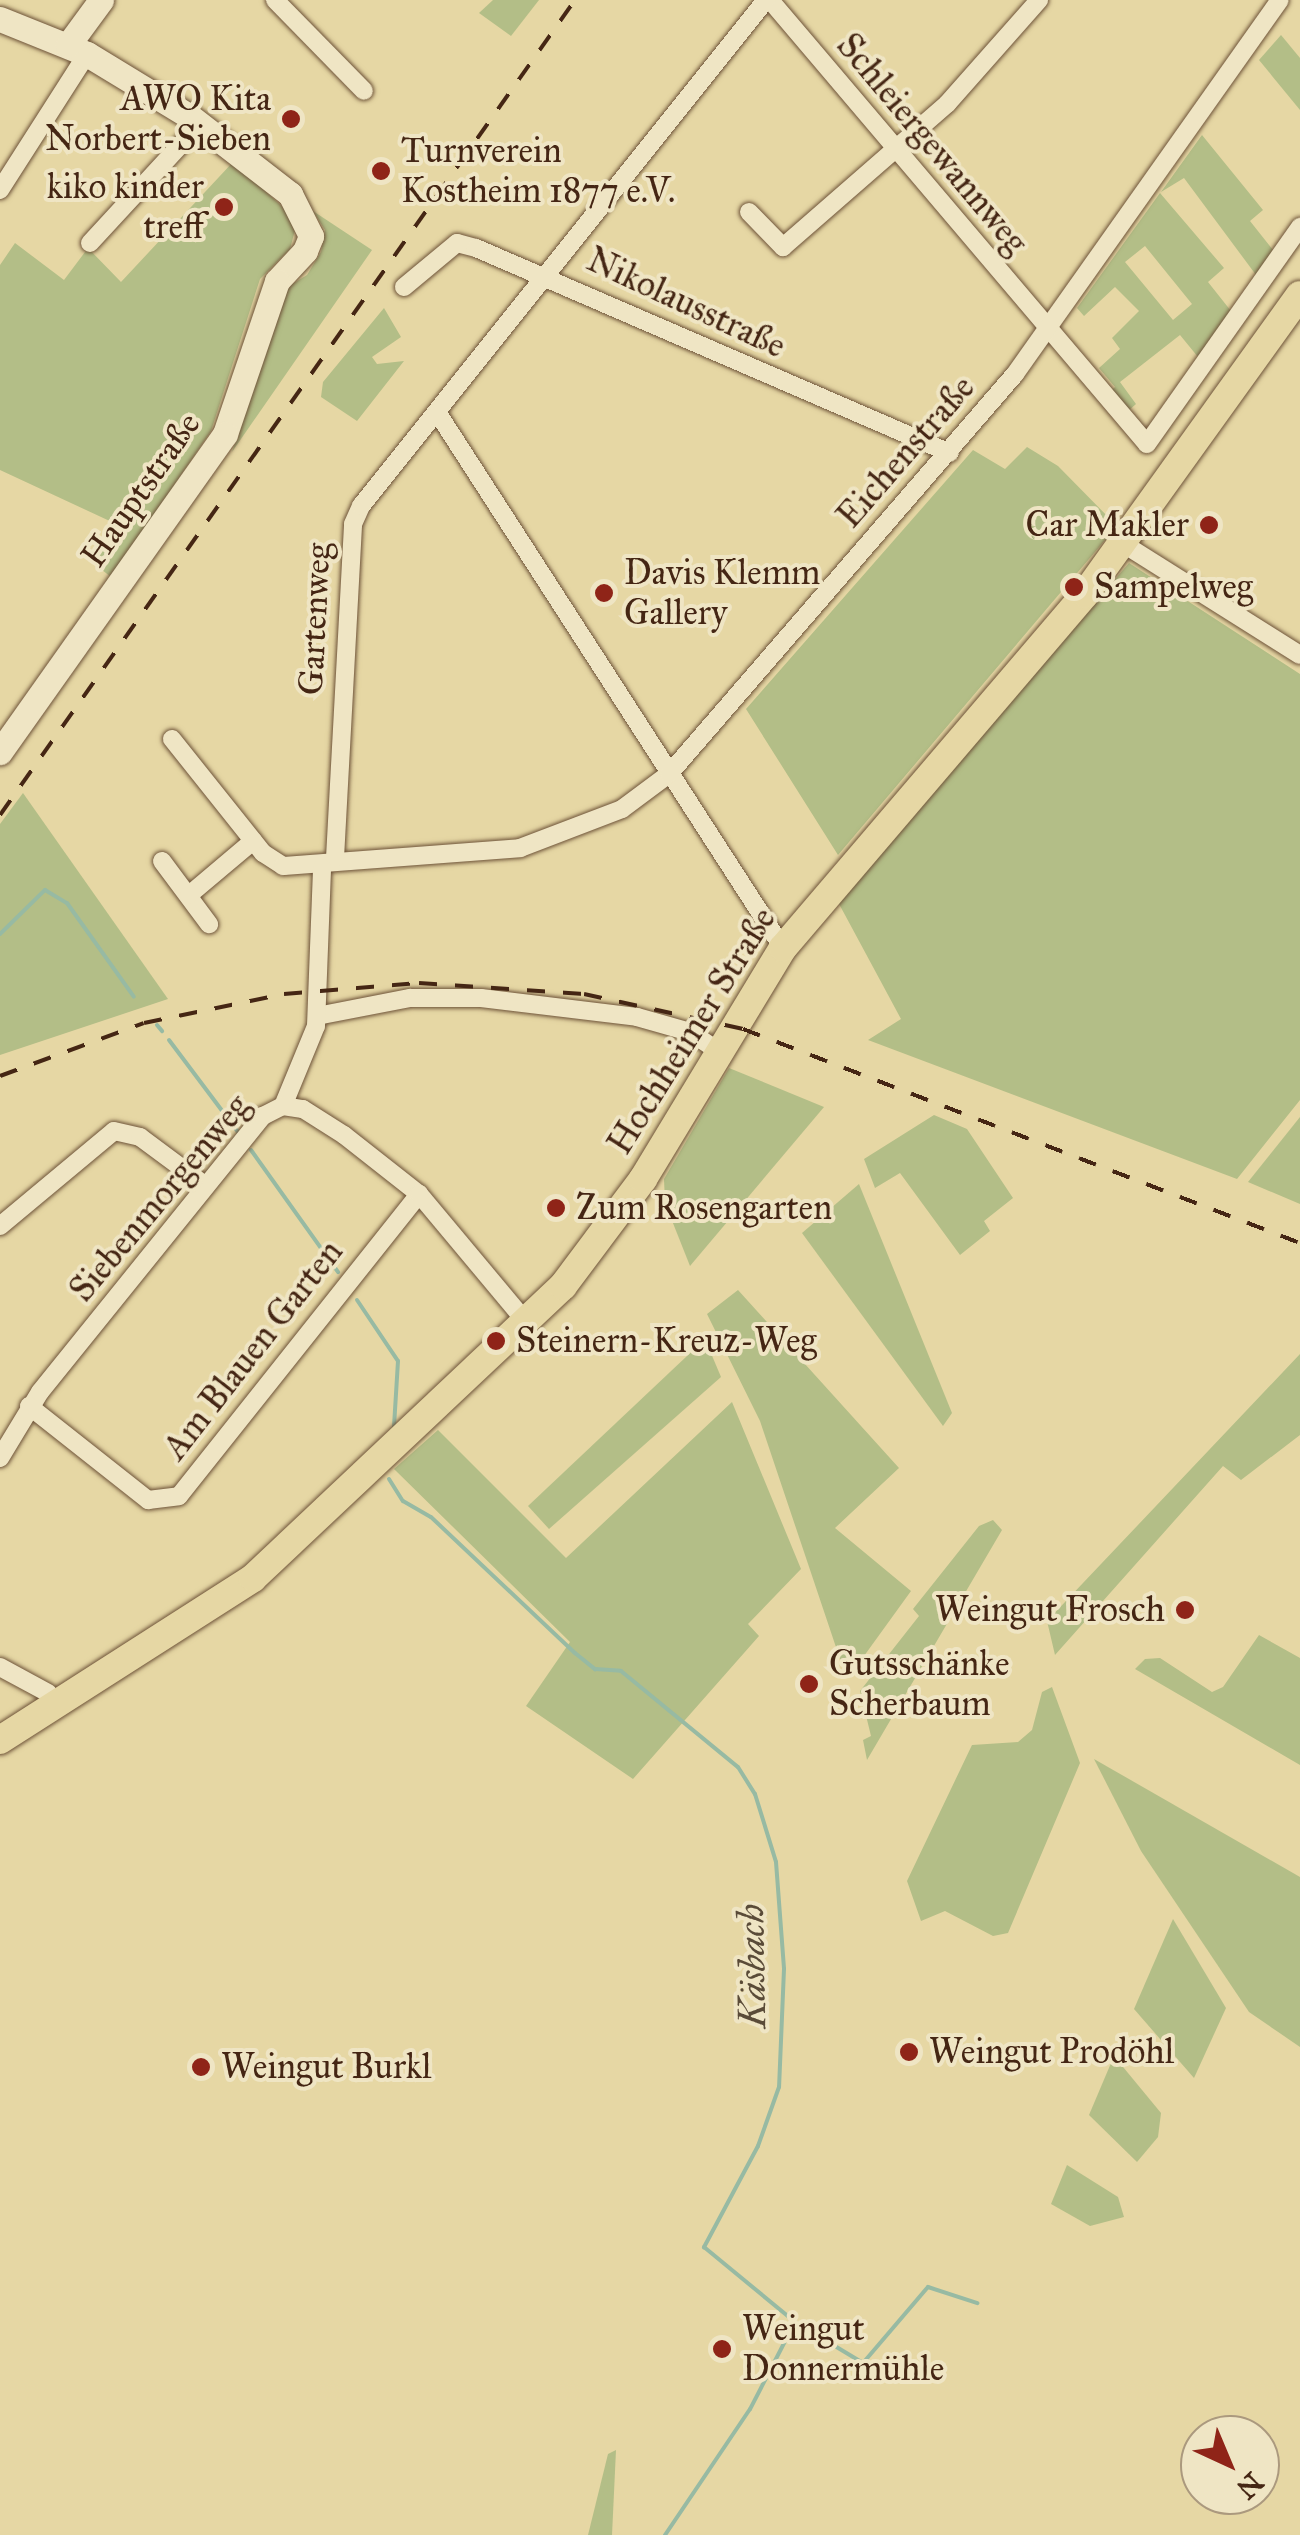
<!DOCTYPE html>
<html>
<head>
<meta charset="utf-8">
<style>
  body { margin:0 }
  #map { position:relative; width:1300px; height:2535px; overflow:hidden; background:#e6d7a4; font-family:"IM FELL Great Primer",serif }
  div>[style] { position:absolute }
  .green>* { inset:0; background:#b3be87 }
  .stream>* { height:4px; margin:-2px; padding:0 2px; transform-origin:2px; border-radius:2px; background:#97baa3 }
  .roads { filter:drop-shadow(0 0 2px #6d5238) drop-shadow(0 0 2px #6d5238) }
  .street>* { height:18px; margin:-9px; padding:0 9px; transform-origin:9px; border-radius:9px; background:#efe5c4 }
  .secondary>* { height:25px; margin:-12.5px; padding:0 12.5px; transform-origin:12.5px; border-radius:12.5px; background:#efe5c4 }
  .primary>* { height:28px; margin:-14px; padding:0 14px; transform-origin:14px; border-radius:14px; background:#e6d7a4 }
  .rail>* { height:4px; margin-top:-2px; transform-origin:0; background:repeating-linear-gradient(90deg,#452614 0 18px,transparent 0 36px) }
  .dots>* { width:28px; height:28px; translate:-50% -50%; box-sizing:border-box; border:5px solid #efe5c4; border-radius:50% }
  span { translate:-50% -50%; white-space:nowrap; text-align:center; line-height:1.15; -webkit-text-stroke:8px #efe5c4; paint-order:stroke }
  .poi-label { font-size:35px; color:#452614 }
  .right { translate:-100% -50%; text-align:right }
  .left { translate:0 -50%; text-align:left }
  .street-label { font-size:35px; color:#452614 }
  .water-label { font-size:38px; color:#5a4b38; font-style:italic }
  .north { position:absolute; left:1180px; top:2415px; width:100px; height:100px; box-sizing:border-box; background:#efe5c4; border:2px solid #ab997e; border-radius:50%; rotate:136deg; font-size:28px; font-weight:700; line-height:40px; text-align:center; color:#452614 }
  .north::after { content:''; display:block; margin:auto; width:35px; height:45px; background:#8f2418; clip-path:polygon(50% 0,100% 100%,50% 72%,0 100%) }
</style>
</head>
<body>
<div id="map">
  <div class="green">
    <div style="clip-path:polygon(493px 0,539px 0,511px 36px,479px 13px)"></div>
    <div style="clip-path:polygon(1281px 35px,1300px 58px,1300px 110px,1259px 60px)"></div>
    <div style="clip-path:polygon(1202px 135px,1263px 210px,1250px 221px,1277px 255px,1259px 279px,1184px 178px,1161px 192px)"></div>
    <div style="clip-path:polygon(233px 162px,287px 211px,295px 230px,290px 249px,260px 279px,211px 431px,111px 577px,87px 558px,114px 523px,0 470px,0 265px,15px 243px,64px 280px,88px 248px,121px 282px)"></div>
    <div style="clip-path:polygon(evenodd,1160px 193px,1224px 268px,1208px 282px,1231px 311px,1198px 357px,1180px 335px,1120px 382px,1136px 404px,1126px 413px,1107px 394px,1115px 387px,1099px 368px,1120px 349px,1112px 338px,1139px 311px,1115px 287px,1084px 316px,1077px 308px,1160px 193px,1145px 246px,1192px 304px,1173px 320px,1125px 262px,1145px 246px)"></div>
    <div style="clip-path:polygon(313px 211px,372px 250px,232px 452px,289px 286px,307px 275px,321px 252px,325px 230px)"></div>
    <div style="clip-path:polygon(384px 308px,401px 337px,372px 357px,377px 364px,404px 361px,357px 421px,321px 397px,323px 382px)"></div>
    <div style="clip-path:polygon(1027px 447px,1058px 466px,1117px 526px,838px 855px,746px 709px,973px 450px,1005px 469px)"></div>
    <div style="clip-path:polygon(1129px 563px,1300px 674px,1300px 1100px,1237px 1179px,868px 1040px,901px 1019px,838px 902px)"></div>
    <div style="clip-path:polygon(23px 793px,168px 999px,0 1055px,0 824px)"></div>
    <div style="clip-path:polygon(729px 1068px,824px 1107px,690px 1266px,665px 1203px,664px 1179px)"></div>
    <div style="clip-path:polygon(934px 1115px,967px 1129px,1013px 1198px,984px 1221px,990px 1231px,960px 1255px,900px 1173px,875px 1188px,864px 1159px)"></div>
    <div style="clip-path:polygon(1300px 1117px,1300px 1204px,1248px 1182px)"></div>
    <div style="clip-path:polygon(859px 1184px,952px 1413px,943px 1426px,802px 1233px)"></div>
    <div style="clip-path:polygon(738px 1290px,899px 1468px,835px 1528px,911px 1591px,851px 1674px,844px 1671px,760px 1421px,707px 1314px)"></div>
    <div style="clip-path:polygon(705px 1339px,721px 1377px,549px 1529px,528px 1506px)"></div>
    <div style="clip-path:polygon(1300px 1354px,1300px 1435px,1241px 1480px,1223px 1466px,1055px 1655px,1047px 1621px)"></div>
    <div style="clip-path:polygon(732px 1402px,801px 1569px,748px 1624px,759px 1636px,633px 1779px,526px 1706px,570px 1642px,394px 1469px,438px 1430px,566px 1558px)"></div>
    <div style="clip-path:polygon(993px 1520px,1002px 1530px,867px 1760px,863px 1740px,871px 1736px,860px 1691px,919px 1616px,913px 1609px,979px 1526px)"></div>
    <div style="clip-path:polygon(1259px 1635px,1300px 1658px,1300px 1765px,1135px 1669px,1145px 1659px,1160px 1658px,1212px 1692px,1223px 1687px)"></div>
    <div style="clip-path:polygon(1052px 1687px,1080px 1763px,1008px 1933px,993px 1936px,945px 1911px,921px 1921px,907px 1881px,972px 1745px,1018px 1742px,1032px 1730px,1042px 1692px)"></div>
    <div style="clip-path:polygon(1094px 1759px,1300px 1877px,1300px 2047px,1249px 2012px,1141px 1851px)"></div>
    <div style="clip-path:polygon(1173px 1919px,1226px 2008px,1194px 2078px,1134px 2009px)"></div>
    <div style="clip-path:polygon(1114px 2056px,1161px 2113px,1158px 2137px,1137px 2162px,1089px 2115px)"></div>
    <div style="clip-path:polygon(1067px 2165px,1118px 2197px,1124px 2217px,1090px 2226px,1051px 2204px)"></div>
    <div style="clip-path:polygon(616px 2450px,612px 2535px,588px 2535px,608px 2454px)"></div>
  </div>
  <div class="stream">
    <div style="left:0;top:934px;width:63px;rotate:-44.4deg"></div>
    <div style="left:45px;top:890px;width:26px;rotate:31deg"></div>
    <div style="left:67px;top:903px;width:115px;rotate:54.5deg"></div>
    <div style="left:157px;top:1025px;width:8px;rotate:50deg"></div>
    <div style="left:169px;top:1040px;width:115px;rotate:53.1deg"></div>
    <div style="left:251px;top:1150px;width:150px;rotate:54.5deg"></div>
    <div style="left:357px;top:1300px;width:73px;rotate:56.1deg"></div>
    <div style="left:398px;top:1361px;width:66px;rotate:93.5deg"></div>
    <div style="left:389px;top:1479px;width:26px;rotate:58deg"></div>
    <div style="left:403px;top:1501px;width:32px;rotate:30deg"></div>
    <div style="left:431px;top:1517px;width:198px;rotate:43.4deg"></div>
    <div style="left:575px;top:1653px;width:26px;rotate:39deg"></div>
    <div style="left:595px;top:1669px;width:26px;rotate:4deg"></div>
    <div style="left:621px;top:1671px;width:151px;rotate:39.4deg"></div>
    <div style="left:738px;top:1767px;width:32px;rotate:58deg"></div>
    <div style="left:755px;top:1794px;width:71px;rotate:72.8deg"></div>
    <div style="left:776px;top:1862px;width:107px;rotate:85.7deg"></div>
    <div style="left:784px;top:1969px;width:118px;rotate:92.4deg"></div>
    <div style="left:779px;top:2087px;width:63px;rotate:109.6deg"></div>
    <div style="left:758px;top:2146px;width:115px;rotate:118.1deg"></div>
    <div style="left:704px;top:2247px;width:118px;rotate:39.5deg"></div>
    <div style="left:795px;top:2322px;width:98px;rotate:117.3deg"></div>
    <div style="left:750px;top:2409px;width:152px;rotate:124deg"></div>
    <div style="left:795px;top:2322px;width:79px;rotate:31.1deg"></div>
    <div style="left:863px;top:2363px;width:100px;rotate:-49.5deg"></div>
    <div style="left:928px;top:2287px;width:52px;rotate:18.1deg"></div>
  </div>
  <div class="roads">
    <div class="street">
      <div style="left:275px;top:0;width:127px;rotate:45.6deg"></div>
      <div style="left:770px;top:0;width:582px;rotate:49.67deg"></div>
      <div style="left:1147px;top:444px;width:266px;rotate:-54.8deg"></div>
      <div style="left:0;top:190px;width:161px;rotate:-57.4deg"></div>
      <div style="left:749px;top:212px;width:49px;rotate:45.8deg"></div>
      <div style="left:783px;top:247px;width:218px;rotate:-41.1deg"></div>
      <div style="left:947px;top:104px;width:139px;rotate:-48.5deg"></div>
      <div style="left:90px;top:243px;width:162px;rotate:-47.3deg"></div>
      <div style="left:404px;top:287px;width:69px;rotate:-39.7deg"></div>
      <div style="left:457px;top:243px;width:20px;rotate:15deg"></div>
      <div style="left:476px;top:248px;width:516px;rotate:23.39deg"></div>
      <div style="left:437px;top:412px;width:638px;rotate:57.16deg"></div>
      <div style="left:1122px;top:543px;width:210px;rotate:32.2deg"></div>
      <div style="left:172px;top:739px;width:146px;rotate:51.4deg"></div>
      <div style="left:263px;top:853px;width:24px;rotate:33deg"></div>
      <div style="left:283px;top:866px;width:238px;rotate:-4.3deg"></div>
      <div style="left:520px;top:848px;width:109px;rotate:-20.9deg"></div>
      <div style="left:622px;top:809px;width:59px;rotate:-36.7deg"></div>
      <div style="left:669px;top:774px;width:529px;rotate:-49.14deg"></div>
      <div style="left:1015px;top:374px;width:458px;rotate:-54.7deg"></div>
      <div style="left:335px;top:858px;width:334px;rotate:-86.9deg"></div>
      <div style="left:353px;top:524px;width:20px;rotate:-66deg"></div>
      <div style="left:361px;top:506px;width:648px;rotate:-51.33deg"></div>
      <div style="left:162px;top:861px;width:79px;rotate:53.3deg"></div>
      <div style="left:189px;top:895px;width:84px;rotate:-40.2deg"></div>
      <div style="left:317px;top:1016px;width:95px;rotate:-11deg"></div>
      <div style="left:410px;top:998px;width:71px"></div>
      <div style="left:481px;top:998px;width:157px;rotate:6.9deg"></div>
      <div style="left:637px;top:1017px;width:55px;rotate:15.8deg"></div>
      <div style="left:690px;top:1032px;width:36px;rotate:34deg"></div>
      <div style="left:283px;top:1106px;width:87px;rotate:-67.6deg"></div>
      <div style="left:316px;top:1026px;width:158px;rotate:-87.8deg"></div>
      <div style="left:0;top:1226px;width:148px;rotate:-39.8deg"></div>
      <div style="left:114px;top:1131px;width:27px;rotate:13deg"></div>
      <div style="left:140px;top:1137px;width:82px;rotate:36.6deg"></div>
      <div style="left:29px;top:1406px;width:152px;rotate:38.3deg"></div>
      <div style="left:148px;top:1500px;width:31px;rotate:-7deg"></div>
      <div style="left:179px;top:1496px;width:386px;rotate:-51.5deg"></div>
      <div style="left:0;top:1458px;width:77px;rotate:-58.8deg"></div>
      <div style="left:40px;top:1392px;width:355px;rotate:-51.1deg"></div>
      <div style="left:263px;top:1116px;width:22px;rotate:-27deg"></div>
      <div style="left:283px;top:1106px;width:20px;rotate:9deg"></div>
      <div style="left:303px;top:1109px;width:49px;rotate:32.4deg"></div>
      <div style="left:344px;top:1135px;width:95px;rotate:38.2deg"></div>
      <div style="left:419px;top:1194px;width:168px;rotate:50.1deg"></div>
      <div style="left:0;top:1667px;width:55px;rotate:28.4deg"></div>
    </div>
    <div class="secondary">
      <div style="left:0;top:19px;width:94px;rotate:21.9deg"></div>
      <div style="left:87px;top:54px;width:119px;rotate:31.3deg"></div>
      <div style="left:189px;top:116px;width:128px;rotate:37.7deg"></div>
      <div style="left:290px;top:194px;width:47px;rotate:63.4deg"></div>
      <div style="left:311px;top:236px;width:16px;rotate:112deg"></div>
      <div style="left:305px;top:251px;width:41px;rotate:133deg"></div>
      <div style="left:277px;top:281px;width:162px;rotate:108.8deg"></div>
      <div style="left:225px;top:434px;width:390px;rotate:125.3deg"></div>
      <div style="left:68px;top:45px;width:56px;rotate:-53.7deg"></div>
    </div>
    <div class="primary">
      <div style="left:0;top:1740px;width:300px;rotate:-32.6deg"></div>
      <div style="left:253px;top:1578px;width:426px;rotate:-43.3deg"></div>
      <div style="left:563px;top:1286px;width:134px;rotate:-53.2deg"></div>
      <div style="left:643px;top:1179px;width:270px;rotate:-58.8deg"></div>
      <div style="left:783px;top:948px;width:465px;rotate:-49.5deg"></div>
      <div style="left:1085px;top:594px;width:368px;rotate:-54.3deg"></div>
    </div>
  </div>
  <div class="rail">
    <div style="left:0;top:815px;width:997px;rotate:-54.8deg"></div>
    <div style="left:0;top:1076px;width:153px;rotate:-20.2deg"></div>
    <div style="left:144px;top:1023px;width:143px;rotate:-11.7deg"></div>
    <div style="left:284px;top:994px;width:135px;rotate:-4.7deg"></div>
    <div style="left:419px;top:983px;width:165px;rotate:3.8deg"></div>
    <div style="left:584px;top:994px;width:163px;rotate:12.4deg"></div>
    <div style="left:743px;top:1029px;width:597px;rotate:21.02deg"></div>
  </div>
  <div class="dots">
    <div style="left:291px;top:119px;background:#8f2418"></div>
    <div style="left:381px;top:171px;background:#8f2418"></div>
    <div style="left:224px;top:207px;background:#8f2418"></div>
    <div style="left:1209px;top:525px;background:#8f2418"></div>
    <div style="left:1074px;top:587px;background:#8f2418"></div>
    <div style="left:604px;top:593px;background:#8f2418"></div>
    <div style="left:556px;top:1208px;background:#8f2418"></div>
    <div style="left:496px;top:1341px;background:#8f2418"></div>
    <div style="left:1185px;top:1610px;background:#8f2418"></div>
    <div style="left:809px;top:1684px;background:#8f2418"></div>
    <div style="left:909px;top:2052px;background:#8f2418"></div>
    <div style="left:201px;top:2067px;background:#8f2418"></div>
    <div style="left:722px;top:2349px;background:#8f2418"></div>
  </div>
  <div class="poi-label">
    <span class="right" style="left:271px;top:119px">AWO Kita<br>Norbert-Sieben</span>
    <span class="left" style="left:401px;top:171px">Turnverein<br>Kostheim 1877 e.V.</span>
    <span class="right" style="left:204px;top:207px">kiko kinder<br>treff</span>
    <span class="right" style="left:1189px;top:525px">Car Makler</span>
    <span class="left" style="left:624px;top:593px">Davis Klemm<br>Gallery</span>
    <span class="left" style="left:1094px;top:587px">Sampelweg</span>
    <span class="left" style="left:576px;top:1208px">Zum Rosengarten</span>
    <span class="left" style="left:516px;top:1341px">Steinern-Kreuz-Weg</span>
    <span class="right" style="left:1165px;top:1610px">Weingut Frosch</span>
    <span class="left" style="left:829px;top:1684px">Gutsschänke<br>Scherbaum</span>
    <span class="left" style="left:929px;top:2052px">Weingut Prodöhl</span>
    <span class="left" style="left:221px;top:2067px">Weingut Burkl</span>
    <span class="left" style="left:742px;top:2349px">Weingut<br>Donnermühle</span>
  </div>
  <div class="street-label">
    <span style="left:932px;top:144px;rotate:50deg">Schleiergewannweg</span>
    <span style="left:686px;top:303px;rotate:25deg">Nikolausstraße</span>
    <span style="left:906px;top:452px;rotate:-49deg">Eichenstraße</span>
    <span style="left:141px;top:490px;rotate:-55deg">Hauptstraße</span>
    <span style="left:315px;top:619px;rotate:-87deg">Gartenweg</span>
    <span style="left:692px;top:1031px;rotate:-58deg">Hochheimer Straße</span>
    <span style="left:160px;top:1198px;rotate:-50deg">Siebenmorgenweg</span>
    <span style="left:253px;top:1350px;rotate:-52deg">Am Blauen Garten</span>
  </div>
  <div class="water-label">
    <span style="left:752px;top:1966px;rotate:-91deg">Käsbach</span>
  </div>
  <div class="north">N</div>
</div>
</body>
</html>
